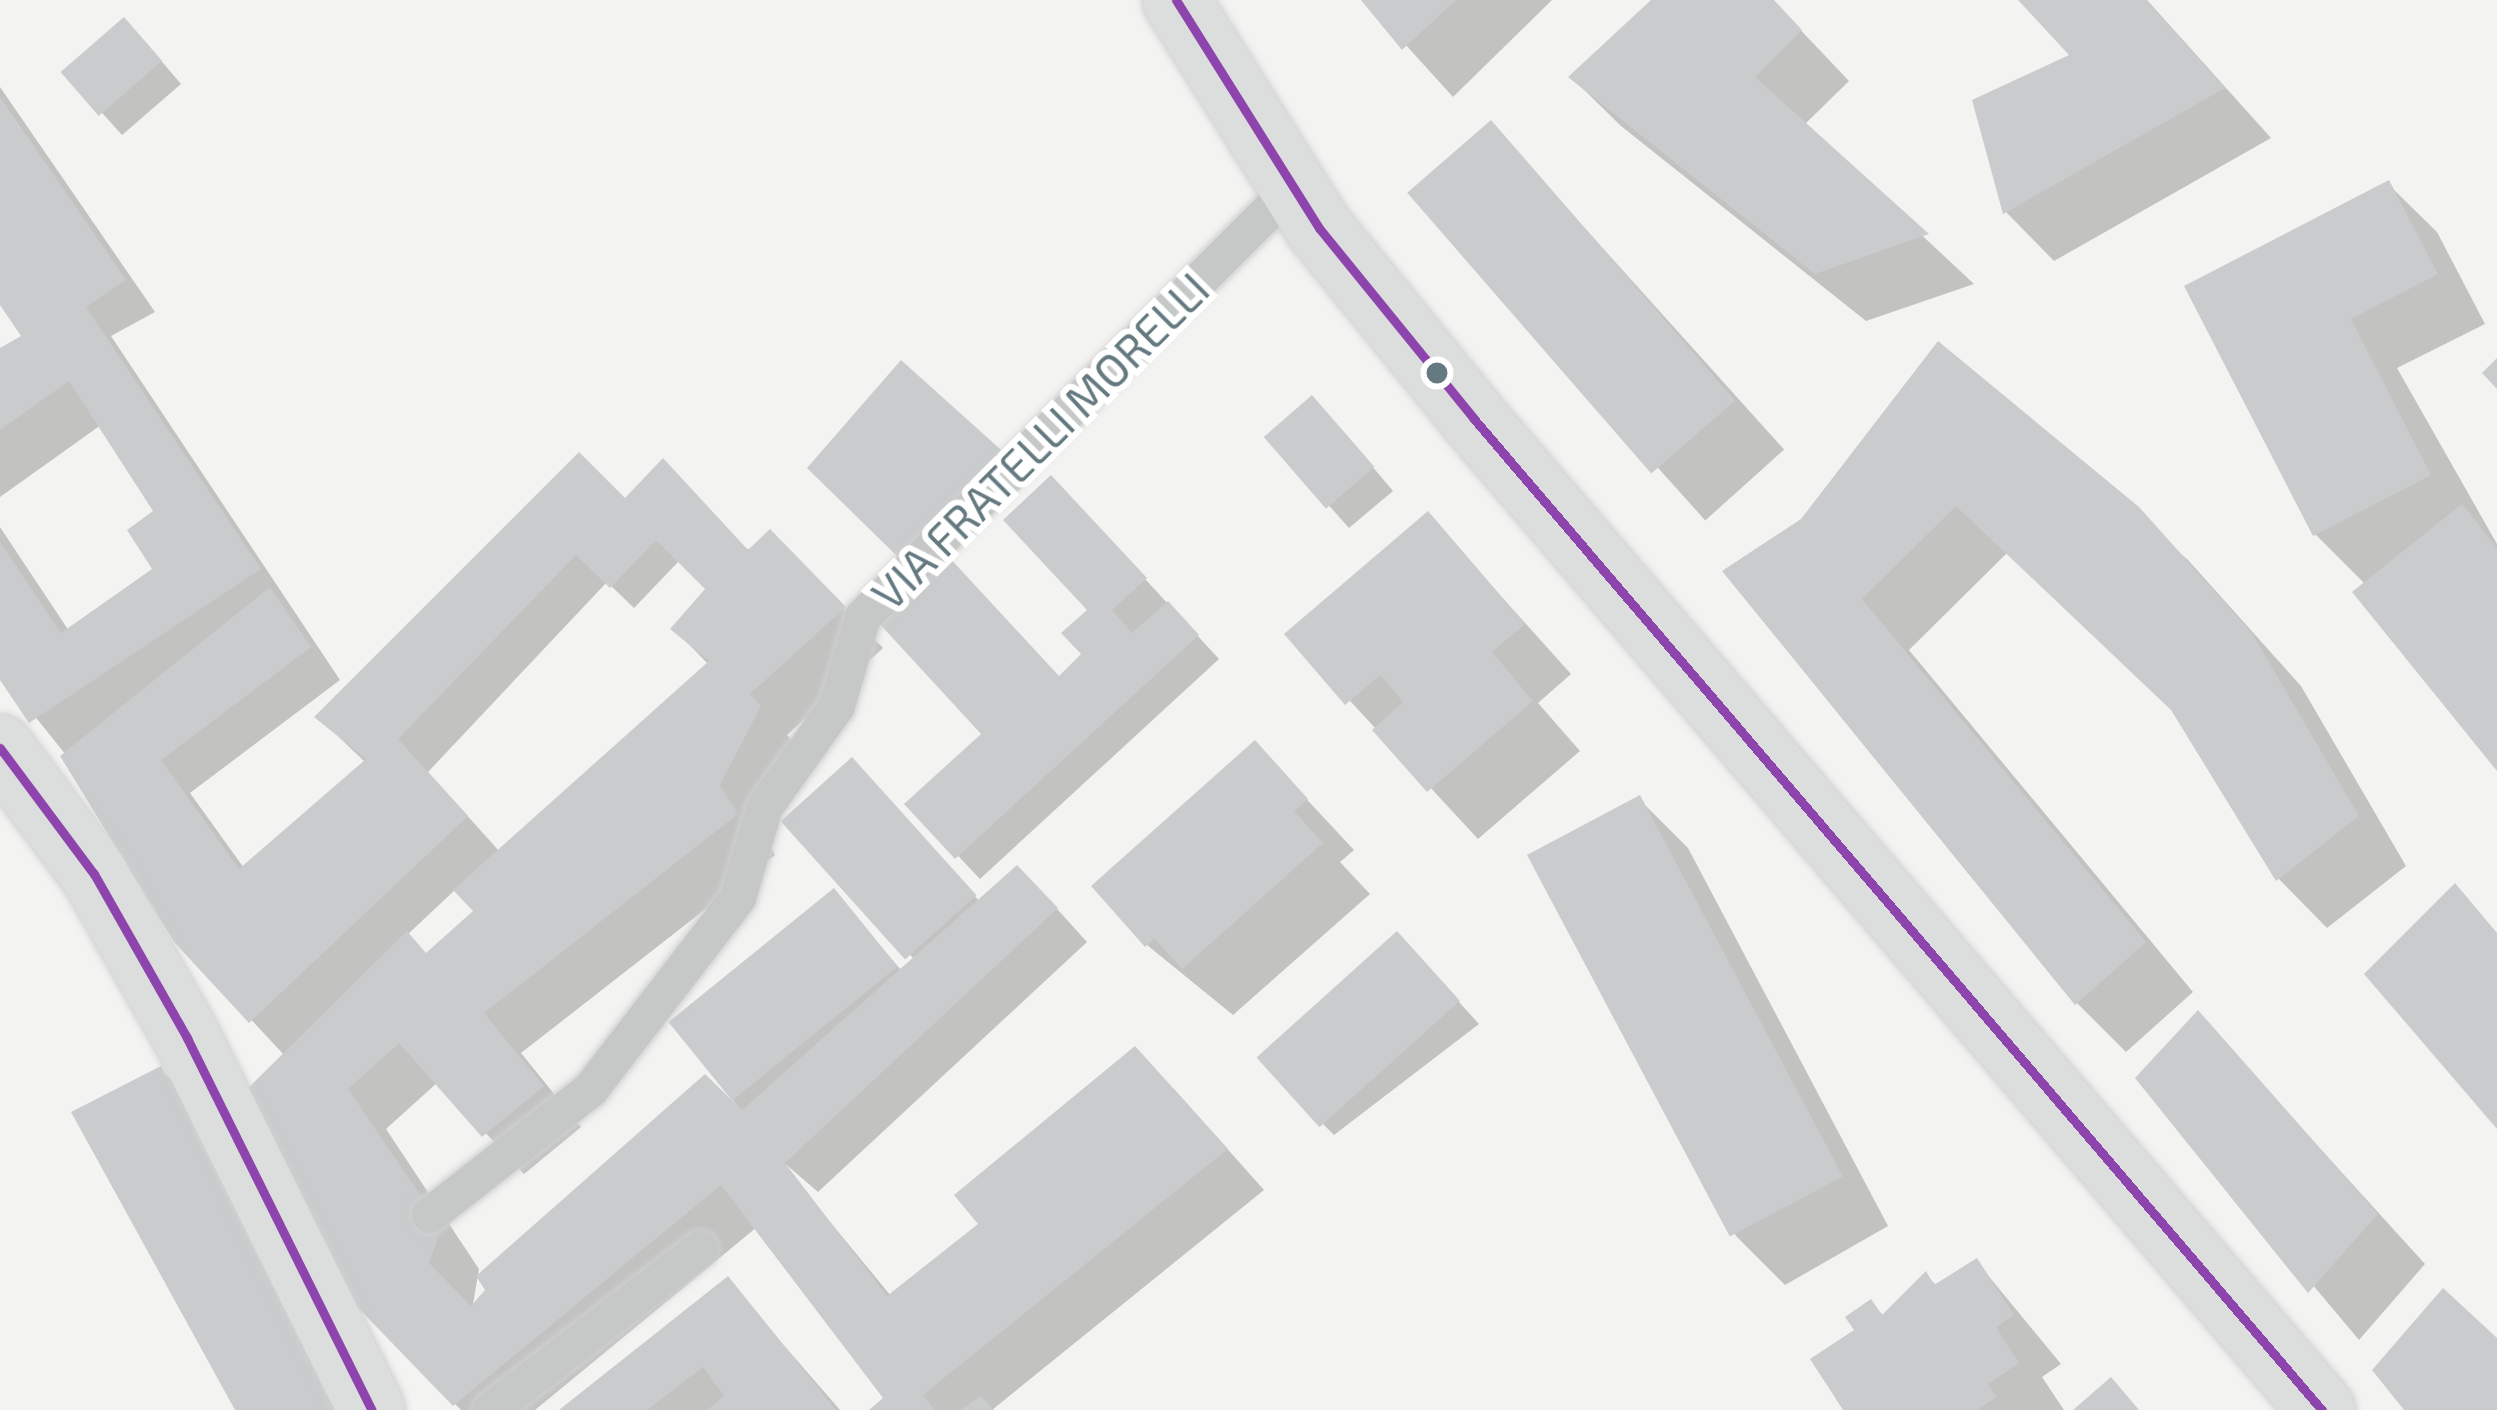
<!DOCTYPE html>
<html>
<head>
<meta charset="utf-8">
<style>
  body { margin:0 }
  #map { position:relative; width:2497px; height:1410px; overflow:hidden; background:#f3f3f2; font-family:"Exo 2",sans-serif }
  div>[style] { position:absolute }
  .shadow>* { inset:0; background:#0003; transform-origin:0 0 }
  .building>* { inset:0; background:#c9cbcc; transform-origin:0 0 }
  .roads { filter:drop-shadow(0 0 3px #cfd0d0) drop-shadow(0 0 3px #cfd0d0) }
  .lane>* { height:36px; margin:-18px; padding:0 18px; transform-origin:18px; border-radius:18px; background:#c6c8c8 }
  .secondary>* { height:66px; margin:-33px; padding:0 33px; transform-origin:33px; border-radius:33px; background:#dcdddd }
  .bus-1>* { height:9px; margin:-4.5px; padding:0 4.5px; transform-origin:4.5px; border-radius:4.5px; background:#8e44ad }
  .dots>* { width:33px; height:33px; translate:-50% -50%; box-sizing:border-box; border:6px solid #fff; border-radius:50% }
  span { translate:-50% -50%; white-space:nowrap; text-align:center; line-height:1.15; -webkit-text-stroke:12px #fff; paint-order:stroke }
  .street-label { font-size:45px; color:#657a80 }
</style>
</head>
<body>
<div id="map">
  <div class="shadow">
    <div style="clip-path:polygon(1365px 0,1552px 0,1453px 97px)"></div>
    <div style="clip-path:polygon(1655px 0,1772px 0,1849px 81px,1804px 125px,1974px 284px,1866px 321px,1621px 126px,1572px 78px)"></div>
    <div style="clip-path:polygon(2022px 0,2147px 0,2271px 138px,2054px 261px,2006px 212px,2074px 56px)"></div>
    <div style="clip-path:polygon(146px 43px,181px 84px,122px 135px,65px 72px)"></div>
    <div style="clip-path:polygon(evenodd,0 87px,155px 312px,111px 336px,340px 680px,190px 793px,244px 868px,366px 763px,318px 717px,627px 503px,809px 572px,883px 648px,787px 735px,799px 748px,758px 826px,775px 855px,521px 1053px,581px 1127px,524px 1174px,438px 1082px,386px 1129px,479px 1269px,472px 1310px,751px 1124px,675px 1025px,833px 892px,902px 971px,915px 960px,785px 821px,874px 784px,980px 902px,1049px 900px,1087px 942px,818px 1192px,775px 1155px,891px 1296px,1174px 1089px,1264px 1190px,992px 1410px,874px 1410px,887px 1398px,757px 1227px,535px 1410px,461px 1410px,338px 1282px,285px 1056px,177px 940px,66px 755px,0 673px,0 527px,69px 631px,156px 569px,157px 512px,101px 425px,0 497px,0 355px,27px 338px,0 300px,0 87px,680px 560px,712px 592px,674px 629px,709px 665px,500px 852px,428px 772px,607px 582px,634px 608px,680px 560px,0 87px,456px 889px,477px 911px,428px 956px,407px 935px,456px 889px)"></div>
    <div style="left:1491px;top:124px;width:438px;height:106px;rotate:48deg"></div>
    <div style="clip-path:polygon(2388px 184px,2437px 232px,2485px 324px,2397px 368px,2497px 544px,2497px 766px,2366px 585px,2315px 534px,2188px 287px)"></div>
    <div style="clip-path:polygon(1939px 345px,2188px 560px,2301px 686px,2406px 866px,2327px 928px,2279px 879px,2178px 715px,2007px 553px,1909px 650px,2193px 992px,2126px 1052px,2077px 1003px,1803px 521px)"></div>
    <div style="clip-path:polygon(1334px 421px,1393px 491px,1349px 528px,1268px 437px)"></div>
    <div style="clip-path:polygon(1007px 459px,1029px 481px,945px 557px,1060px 679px,1085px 654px,1091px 610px,1073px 501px,1219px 659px,980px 879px,909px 804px,985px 734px,881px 621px)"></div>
    <div style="clip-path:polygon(1428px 515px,1571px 674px,1538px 703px,1580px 751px,1478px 839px,1289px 635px)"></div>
    <div style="clip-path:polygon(1255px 744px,1354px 850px,1340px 862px,1370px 894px,1233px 1015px,1147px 945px)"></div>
    <div style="clip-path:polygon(1639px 799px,1688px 848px,1888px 1226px,1785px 1285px,1736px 1236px,1533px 861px)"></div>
    <div style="clip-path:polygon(1418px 957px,1479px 1024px,1334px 1135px,1312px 1113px)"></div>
    <div style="clip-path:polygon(2198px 1014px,2425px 1264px,2359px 1340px,2139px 1078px)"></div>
    <div style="clip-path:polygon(160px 1069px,200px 1108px,241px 1410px)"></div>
    <div style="clip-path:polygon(1977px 1262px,2061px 1364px,2042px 1377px,2064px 1410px,1847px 1410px,1871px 1303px,1885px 1317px,1926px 1275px,1938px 1287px)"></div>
    <div style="clip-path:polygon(727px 1280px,840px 1410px,563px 1410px)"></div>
  </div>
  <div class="building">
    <div style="clip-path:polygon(1361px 0,1456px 0,1402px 50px)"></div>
    <div style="clip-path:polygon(1651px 0,1774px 0,1802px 30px,1755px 77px,1929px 234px,1815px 274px,1568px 77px)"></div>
    <div style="clip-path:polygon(2018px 0,2146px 0,2225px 88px,2003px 214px,1972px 100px,2069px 55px)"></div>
    <div style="left:124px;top:17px;width:58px;height:84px;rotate:49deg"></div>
    <div style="clip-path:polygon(0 97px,126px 280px,86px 307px,261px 569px,29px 723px,0 680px,0 542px,61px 633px,152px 569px,127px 530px,153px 511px,69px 381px,0 430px,0 348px,21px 336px,0 305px)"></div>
    <div style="left:1491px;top:120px;width:372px;height:111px;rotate:49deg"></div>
    <div style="clip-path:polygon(2389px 180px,2438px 274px,2351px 319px,2431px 475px,2313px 536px,2184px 286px)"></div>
    <div style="clip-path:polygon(1938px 341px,2139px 507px,2252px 633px,2359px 816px,2276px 881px,2171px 710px,1956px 506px,1862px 599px,2146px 942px,2075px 1005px,1722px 571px,1801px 519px)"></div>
    <div style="clip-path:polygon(2497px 358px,2497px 389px,2482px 373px)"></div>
    <div style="clip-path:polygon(901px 360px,1009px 457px,899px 558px,807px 468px)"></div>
    <div style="left:1312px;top:395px;width:95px;height:64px;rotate:49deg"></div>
    <div style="clip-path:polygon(579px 452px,625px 498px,663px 458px,748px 550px,770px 529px,846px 607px,750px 694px,761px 706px,720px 785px,738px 814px,484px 1013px,544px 1086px,482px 1137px,399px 1043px,348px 1089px,442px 1227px,429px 1263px,471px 1306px,485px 1290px,476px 1276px,705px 1074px,742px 1110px,1017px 865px,1058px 908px,785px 1163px,887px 1296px,978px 1224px,954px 1195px,1135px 1046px,1228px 1149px,923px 1395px,935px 1410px,869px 1410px,883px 1398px,721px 1185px,453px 1406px,335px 1284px,240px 1096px,407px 931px,426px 953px,473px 911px,453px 890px,709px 661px,670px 629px,705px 589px,656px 540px,610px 588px,576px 555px,398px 739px,468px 816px,249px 1023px,174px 942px,60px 756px,270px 587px,311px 647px,161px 760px,239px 869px,366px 759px,314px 717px)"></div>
    <div style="clip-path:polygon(1051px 475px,1147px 578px,1112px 610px,1132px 633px,1168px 601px,1199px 635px,955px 859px,904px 804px,981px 734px,877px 621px,947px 555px,1059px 676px,1081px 654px,1061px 633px,1087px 610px,1003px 520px)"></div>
    <div style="clip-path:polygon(2462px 504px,2497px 548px,2497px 771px,2352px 592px)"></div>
    <div style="clip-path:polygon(1428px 511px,1525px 624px,1492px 652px,1533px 701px,1427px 792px,1372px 730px,1403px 702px,1380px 675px,1345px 705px,1284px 634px)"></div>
    <div style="clip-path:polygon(1255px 740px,1308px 799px,1294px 811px,1323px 843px,1182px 969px,1154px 938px,1145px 947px,1091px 886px)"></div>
    <div style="left:852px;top:757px;width:186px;height:96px;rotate:48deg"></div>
    <div style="left:1640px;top:795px;width:432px;height:128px;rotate:62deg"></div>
    <div style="clip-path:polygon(2455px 883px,2497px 933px,2497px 1129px,2364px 974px)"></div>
    <div style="left:834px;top:888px;width:101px;height:213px;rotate:51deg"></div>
    <div style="left:1397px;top:931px;width:94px;height:189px;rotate:48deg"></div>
    <div style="clip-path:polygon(2198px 1010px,2378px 1214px,2308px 1293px,2135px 1078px)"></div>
    <div style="clip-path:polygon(161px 1066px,345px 1410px,235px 1410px,71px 1112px)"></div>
    <div style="clip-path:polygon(1977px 1258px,2014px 1315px,1996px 1327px,2019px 1363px,1988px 1384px,1997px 1397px,1977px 1410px,1843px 1410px,1810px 1359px,1854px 1330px,1845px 1317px,1871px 1299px,1882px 1315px,1926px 1271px,1934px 1285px)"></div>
    <div style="clip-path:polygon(728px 1276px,836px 1410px,707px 1410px,724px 1396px,703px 1367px,647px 1410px,559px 1410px)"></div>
    <div style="clip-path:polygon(2443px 1288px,2497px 1338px,2497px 1410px,2404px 1410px,2372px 1370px)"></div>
    <div style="clip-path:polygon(2111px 1377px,2139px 1410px,2073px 1410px)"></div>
    <div style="clip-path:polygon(981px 1396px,994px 1410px,960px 1410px)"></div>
  </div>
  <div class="roads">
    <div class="lane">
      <div style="left:430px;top:1215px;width:204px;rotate:-38deg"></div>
      <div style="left:591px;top:1089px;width:241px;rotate:-52.4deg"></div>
      <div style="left:738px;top:898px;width:95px;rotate:-73.5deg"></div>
      <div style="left:765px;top:807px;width:124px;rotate:-54.5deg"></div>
      <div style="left:837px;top:706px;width:93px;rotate:-73.7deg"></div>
      <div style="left:863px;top:617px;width:608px;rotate:-45deg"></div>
      <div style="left:491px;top:1410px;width:264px;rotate:-37.6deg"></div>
    </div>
    <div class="secondary">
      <div style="left:1176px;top:0;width:269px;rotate:57.9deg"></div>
      <div style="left:1319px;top:228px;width:246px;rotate:50.9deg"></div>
      <div style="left:1474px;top:419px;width:1304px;rotate:49.45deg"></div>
      <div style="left:0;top:748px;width:157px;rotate:53.3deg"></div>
      <div style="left:94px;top:874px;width:189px;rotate:60.4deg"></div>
      <div style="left:187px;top:1038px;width:415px;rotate:63.6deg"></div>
    </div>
  </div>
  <div class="bus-1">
    <div style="left:1176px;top:0;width:269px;rotate:57.9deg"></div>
    <div style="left:1319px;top:228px;width:246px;rotate:50.9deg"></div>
    <div style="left:1474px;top:419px;width:1304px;rotate:49.45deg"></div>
    <div style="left:0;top:748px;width:157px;rotate:53.3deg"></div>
    <div style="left:94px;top:874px;width:189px;rotate:60.4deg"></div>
    <div style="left:187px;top:1038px;width:415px;rotate:63.6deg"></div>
  </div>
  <div class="dots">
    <div style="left:1437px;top:373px;background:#657a80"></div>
  </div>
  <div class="street-label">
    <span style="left:1040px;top:441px;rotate:-45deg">VIA FRATELLI MORELLI</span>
  </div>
</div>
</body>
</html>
